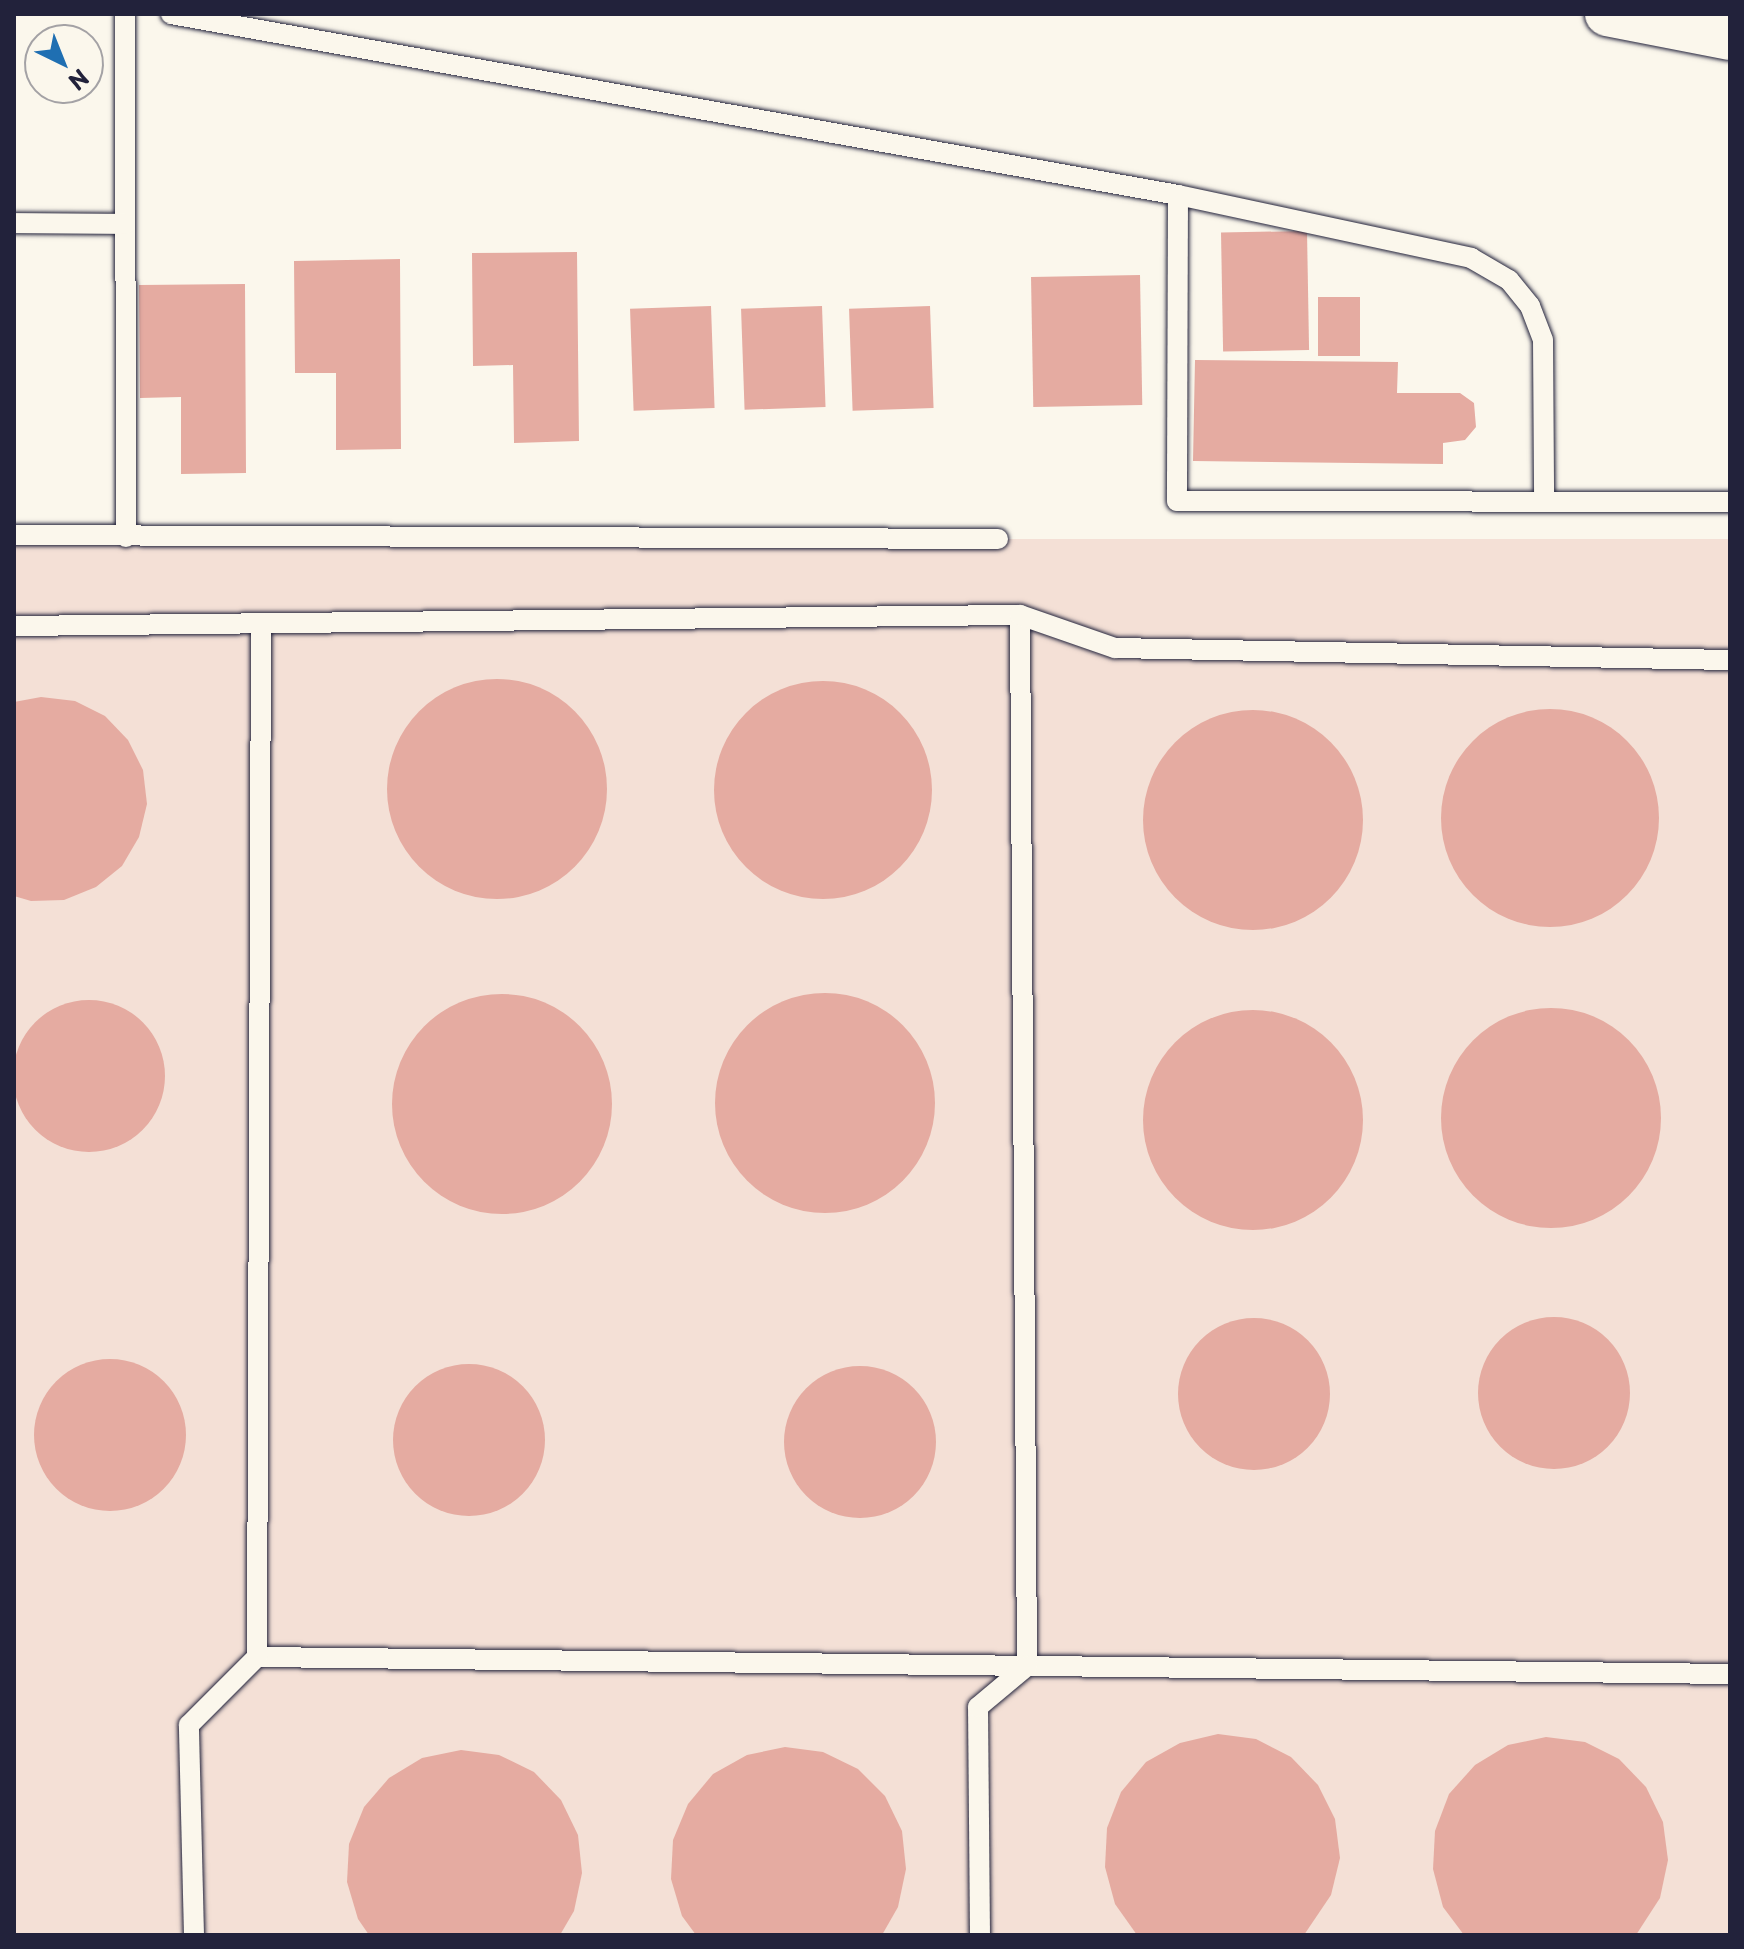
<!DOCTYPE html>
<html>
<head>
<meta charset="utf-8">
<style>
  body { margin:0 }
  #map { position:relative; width:1744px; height:1949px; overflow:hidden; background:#fbf7ec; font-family:"Playpen Sans",sans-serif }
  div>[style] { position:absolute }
  .built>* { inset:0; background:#f4e0d6; transform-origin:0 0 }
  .building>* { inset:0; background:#e5aba1; transform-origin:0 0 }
  .round { border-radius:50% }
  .roads { filter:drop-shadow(0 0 2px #22223b) drop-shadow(0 0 2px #22223b) }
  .service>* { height:20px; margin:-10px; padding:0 10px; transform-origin:10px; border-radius:10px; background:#fbf7ec }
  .tertiary>* { height:44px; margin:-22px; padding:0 22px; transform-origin:22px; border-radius:22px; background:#fbf7ec }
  span { translate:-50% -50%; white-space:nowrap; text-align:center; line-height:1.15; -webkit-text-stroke:6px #fbf7ec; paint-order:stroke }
  .frame { position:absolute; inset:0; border:16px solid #22223b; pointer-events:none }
  .north { position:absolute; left:24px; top:24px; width:80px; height:80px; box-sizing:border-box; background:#fbf7ec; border:2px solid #a4a2a5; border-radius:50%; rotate:137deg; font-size:22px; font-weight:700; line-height:32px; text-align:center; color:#22223b }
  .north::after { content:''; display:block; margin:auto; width:28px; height:36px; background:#1f6fb2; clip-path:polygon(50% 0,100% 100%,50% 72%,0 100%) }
</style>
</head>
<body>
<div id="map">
  <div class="built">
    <div style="left:1730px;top:539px;width:1396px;height:1717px;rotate:90deg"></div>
  </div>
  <div class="building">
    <div style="left:1307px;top:231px;width:119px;height:86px;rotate:89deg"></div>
    <div style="clip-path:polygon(577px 252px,579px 441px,514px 443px,513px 365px,473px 366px,472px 253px)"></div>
    <div style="clip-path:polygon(400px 259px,401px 449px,336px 450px,336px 373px,295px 373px,294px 261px)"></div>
    <div style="left:1140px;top:275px;width:130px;height:109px;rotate:89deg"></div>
    <div style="clip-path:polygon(245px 284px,246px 473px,181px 474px,181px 397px,140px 398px,139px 285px)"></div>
    <div style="left:1318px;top:297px;width:42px;height:59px"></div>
    <div style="left:711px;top:306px;width:102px;height:81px;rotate:88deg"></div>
    <div style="left:822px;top:306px;width:101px;height:81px;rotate:88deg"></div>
    <div style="left:930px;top:306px;width:102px;height:81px;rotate:88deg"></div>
    <div style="clip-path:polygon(1195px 360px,1398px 362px,1397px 393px,1460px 393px,1474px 403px,1476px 427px,1465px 440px,1443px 443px,1443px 464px,1193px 461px)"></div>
    <div class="round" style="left:387px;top:679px;width:220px;height:220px"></div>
    <div class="round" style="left:714px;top:681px;width:218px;height:218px"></div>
    <div style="clip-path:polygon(41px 697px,75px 701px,105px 716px,128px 740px,143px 770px,147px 804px,139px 837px,122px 866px,96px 887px,64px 900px,31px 901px,14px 896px,14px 702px)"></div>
    <div class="round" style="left:1441px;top:709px;width:218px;height:218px"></div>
    <div class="round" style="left:1143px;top:710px;width:220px;height:220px"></div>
    <div class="round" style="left:715px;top:993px;width:220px;height:220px"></div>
    <div class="round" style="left:392px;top:994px;width:220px;height:220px"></div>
    <div class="round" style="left:13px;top:1000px;width:152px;height:152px"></div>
    <div class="round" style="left:1441px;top:1008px;width:220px;height:220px"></div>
    <div class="round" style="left:1143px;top:1010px;width:220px;height:220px"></div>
    <div class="round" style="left:1478px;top:1317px;width:152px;height:152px"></div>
    <div class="round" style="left:1178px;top:1318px;width:152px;height:152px"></div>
    <div class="round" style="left:34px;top:1359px;width:152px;height:152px"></div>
    <div class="round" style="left:393px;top:1364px;width:152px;height:152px"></div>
    <div class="round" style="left:784px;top:1366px;width:152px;height:152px"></div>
    <div style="clip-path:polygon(1218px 1734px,1256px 1739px,1291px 1757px,1318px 1785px,1335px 1819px,1340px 1858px,1331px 1895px,1304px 1935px,1137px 1935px,1115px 1904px,1105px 1867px,1107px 1828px,1121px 1792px,1146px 1762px,1180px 1743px)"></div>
    <div style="clip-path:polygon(1546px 1737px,1585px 1742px,1619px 1759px,1646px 1787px,1663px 1822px,1668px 1860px,1660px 1898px,1636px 1935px,1464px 1935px,1443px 1907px,1433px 1869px,1435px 1831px,1449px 1794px,1475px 1765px,1508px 1745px)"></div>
    <div style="clip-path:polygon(785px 1747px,823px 1752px,858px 1769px,885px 1796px,902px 1831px,906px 1869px,898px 1907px,882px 1935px,696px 1935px,682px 1916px,671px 1879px,673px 1840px,688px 1804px,713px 1774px,747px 1755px)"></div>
    <div style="clip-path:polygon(461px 1750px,499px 1755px,534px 1772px,561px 1800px,578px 1835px,582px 1873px,574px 1911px,560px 1935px,369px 1935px,358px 1919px,347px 1882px,349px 1844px,364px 1807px,389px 1778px,422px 1758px)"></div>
  </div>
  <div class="roads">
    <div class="service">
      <div style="left:125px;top:14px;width:523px;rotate:89.89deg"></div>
      <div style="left:171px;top:14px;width:1023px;rotate:10.19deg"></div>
      <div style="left:1178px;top:195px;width:300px;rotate:12.1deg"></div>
      <div style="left:1471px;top:258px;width:44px;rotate:30.1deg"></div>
      <div style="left:1509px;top:280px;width:33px;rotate:51deg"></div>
      <div style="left:1530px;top:306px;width:36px;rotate:69deg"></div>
      <div style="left:1543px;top:340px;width:162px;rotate:89.6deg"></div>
      <div style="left:1178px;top:195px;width:306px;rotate:90.2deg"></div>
      <div style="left:1177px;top:501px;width:553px;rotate:0.1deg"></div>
      <div style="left:14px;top:223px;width:111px;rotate:0.5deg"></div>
      <div style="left:14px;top:535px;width:984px;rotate:0.23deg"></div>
      <div style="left:1020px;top:615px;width:1051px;rotate:89.62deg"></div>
      <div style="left:14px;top:626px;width:1006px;rotate:-0.63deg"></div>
      <div style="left:1020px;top:615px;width:101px;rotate:19.2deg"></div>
      <div style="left:1115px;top:648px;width:615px;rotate:1.12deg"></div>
      <div style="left:257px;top:1657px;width:1473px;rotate:0.66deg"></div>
      <div style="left:194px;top:1935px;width:210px;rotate:-91.4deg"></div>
      <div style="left:189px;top:1725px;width:96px;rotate:-45deg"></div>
      <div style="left:257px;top:1657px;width:1034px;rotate:-89.78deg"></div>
      <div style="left:980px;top:1935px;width:228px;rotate:-90.5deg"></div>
      <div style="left:978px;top:1707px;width:64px;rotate:-39.9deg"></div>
    </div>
    <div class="tertiary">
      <div style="left:1607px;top:14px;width:125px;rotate:11deg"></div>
    </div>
  </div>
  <div class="frame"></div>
  <div class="north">N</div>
</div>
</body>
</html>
